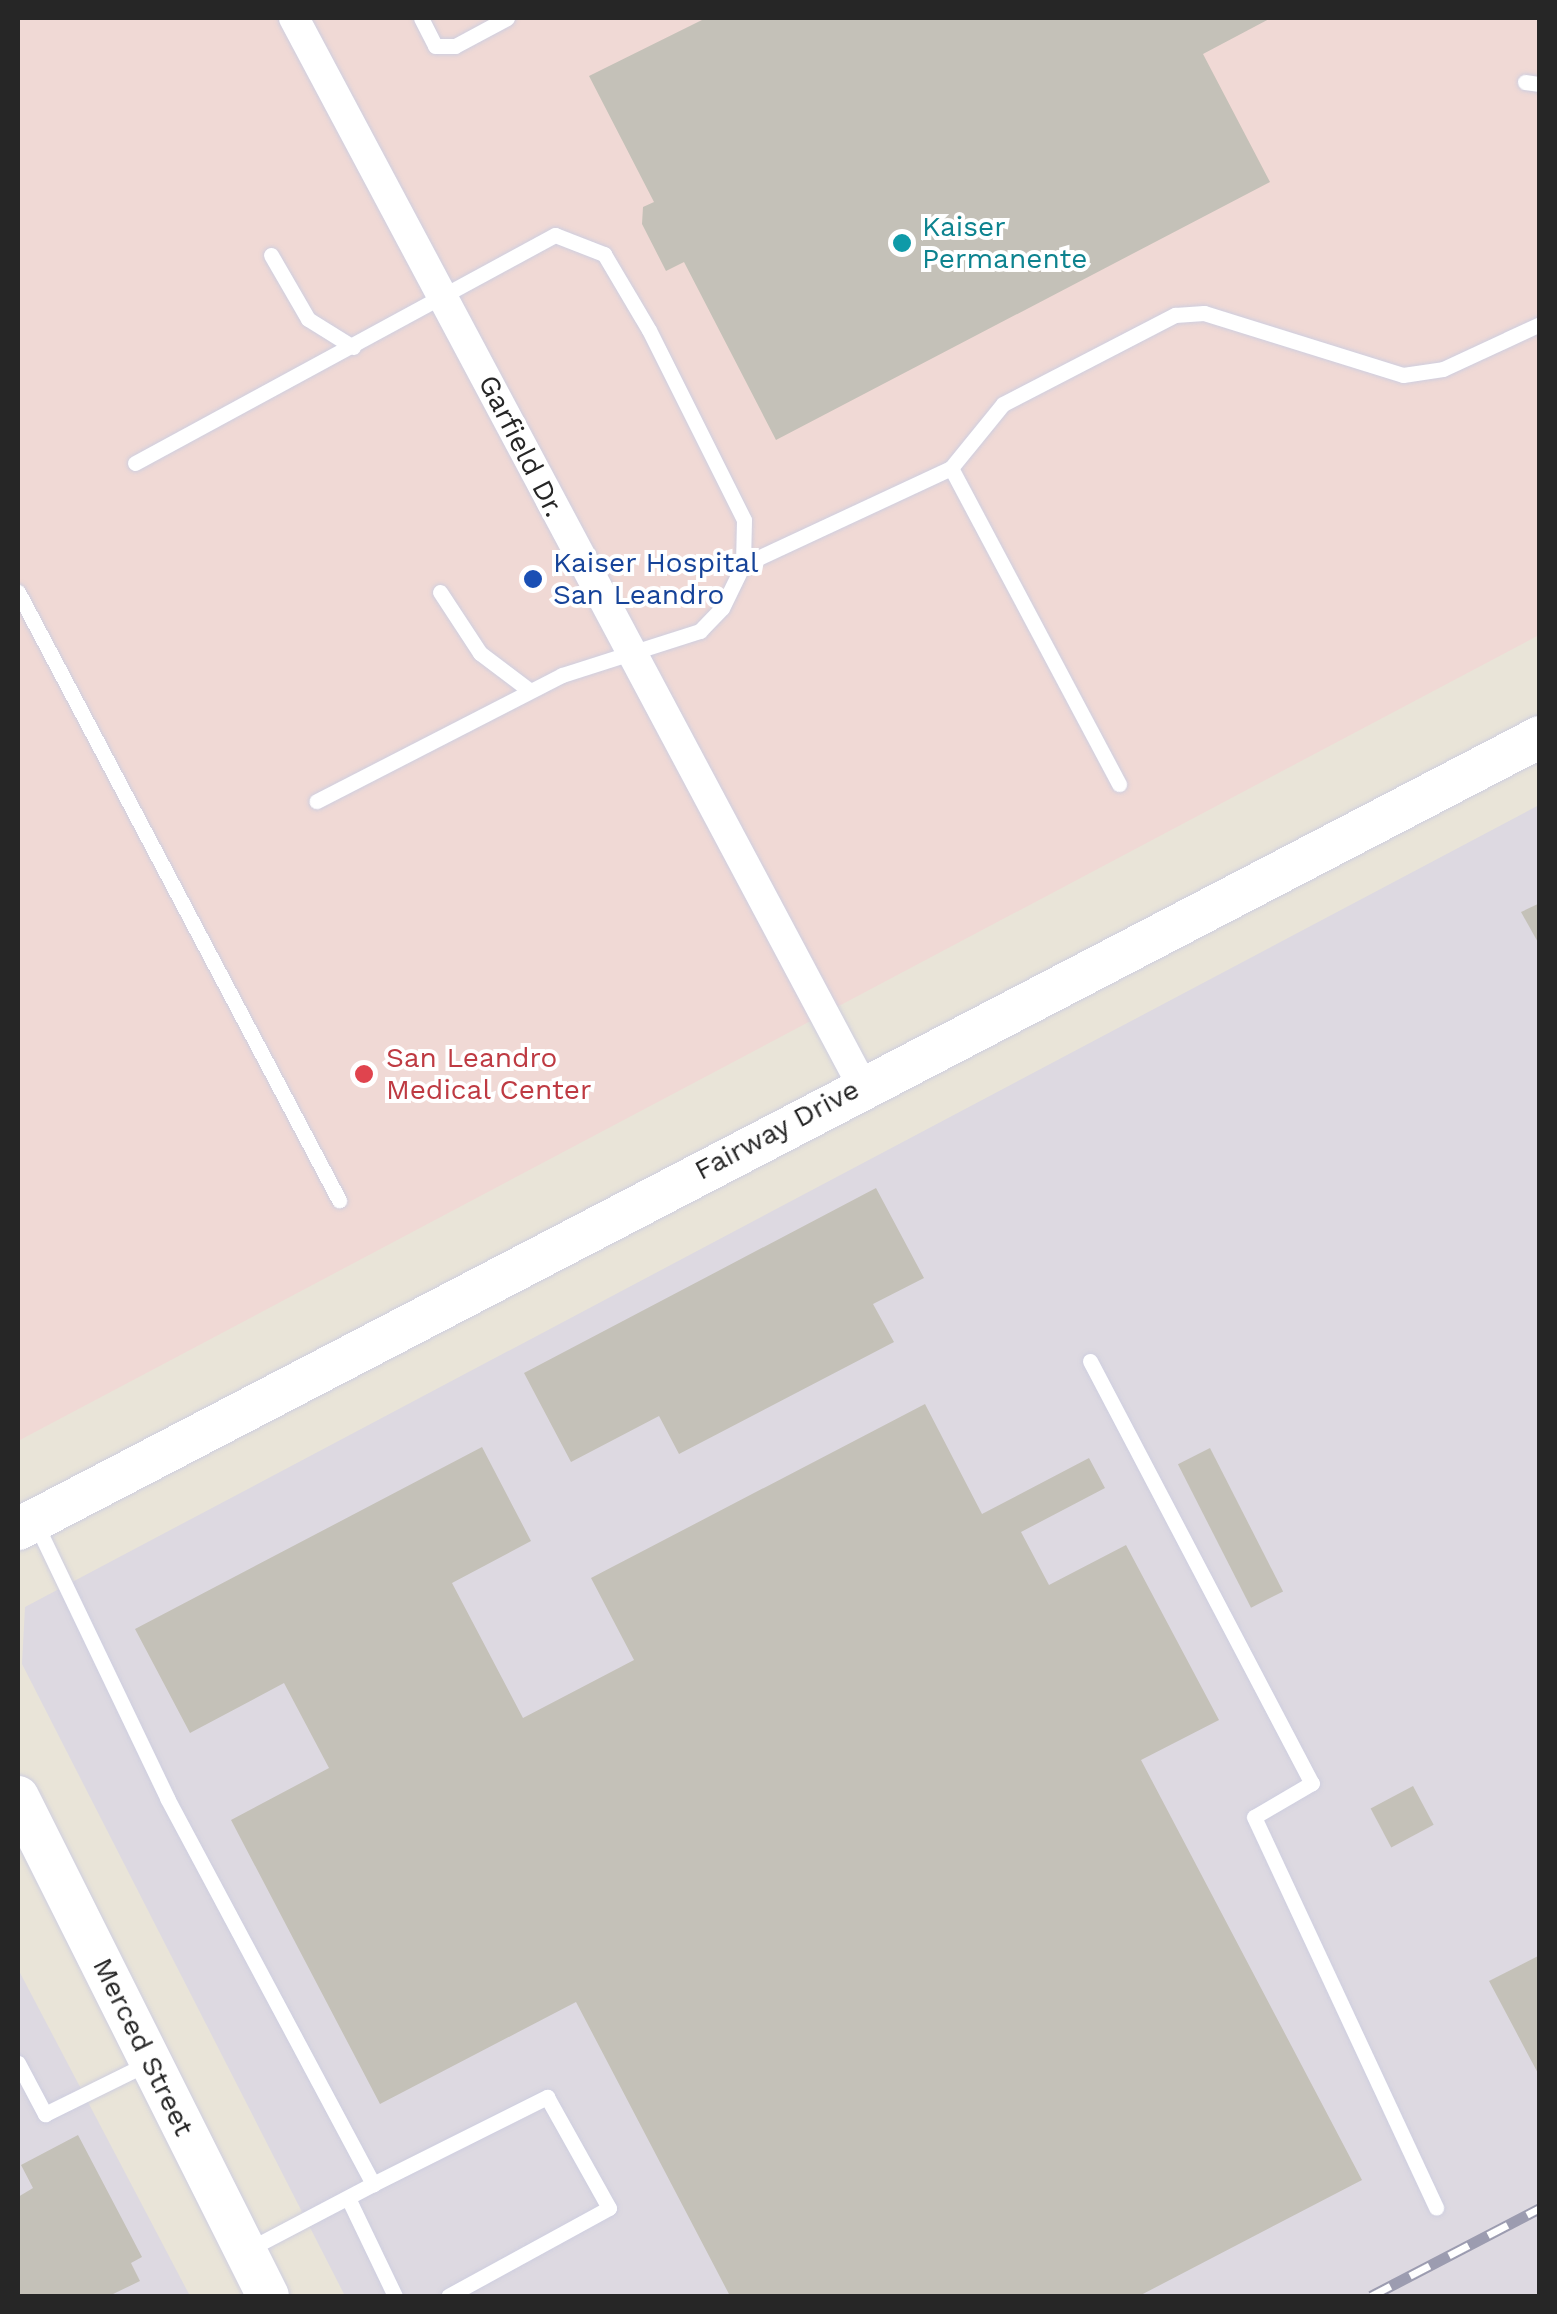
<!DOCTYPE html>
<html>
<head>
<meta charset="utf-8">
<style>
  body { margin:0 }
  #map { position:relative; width:1557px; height:2314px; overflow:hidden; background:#e9e4d8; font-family:"Work Sans",sans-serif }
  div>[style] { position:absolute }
  .industrial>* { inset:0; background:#ddd9e1 }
  .medical>* { inset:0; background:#f0d9d5 }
  .building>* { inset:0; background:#c4c1b8; transform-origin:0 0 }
  .roads { filter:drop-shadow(0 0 2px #cecedf) drop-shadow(0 0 2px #cecedf) }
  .lane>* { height:15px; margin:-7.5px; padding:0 7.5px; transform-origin:7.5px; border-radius:7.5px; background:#fff }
  .street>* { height:30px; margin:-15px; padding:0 15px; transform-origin:15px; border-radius:15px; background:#fff }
  .secondary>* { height:42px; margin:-21px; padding:0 21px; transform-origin:21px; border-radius:21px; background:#fff }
  .rail>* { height:11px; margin-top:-5.5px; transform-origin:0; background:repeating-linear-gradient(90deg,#fff 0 22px,#9c9cb0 0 44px); box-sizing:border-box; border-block:2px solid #9c9cb0 }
  .dots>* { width:28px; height:28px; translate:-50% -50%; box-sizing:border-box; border:5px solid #fff; border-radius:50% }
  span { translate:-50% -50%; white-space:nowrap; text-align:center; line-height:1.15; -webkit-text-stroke:8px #fff; paint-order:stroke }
  .culture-label { font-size:28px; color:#0d838f }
  .left { translate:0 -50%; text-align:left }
  .street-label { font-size:28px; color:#262626 }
  .transit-label { font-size:28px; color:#164399 }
  .health-label { font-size:28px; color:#be3a42 }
  .frame { position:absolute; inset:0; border:20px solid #262626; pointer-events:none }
</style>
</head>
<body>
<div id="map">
  <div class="industrial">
    <div style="clip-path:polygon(1539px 805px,1539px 2296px,345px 2296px,22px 1664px,25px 1607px)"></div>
    <div style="clip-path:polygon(18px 1969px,190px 2296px,18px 2296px)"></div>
  </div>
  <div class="medical">
    <div style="clip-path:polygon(18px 18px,1539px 18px,1539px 635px,18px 1441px)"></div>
  </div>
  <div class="building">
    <div style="clip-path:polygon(706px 18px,1271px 18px,1203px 54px,1270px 182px,776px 440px,684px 262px,666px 271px,642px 224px,643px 207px,654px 202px,589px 76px)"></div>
    <div style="clip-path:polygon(1540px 903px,1540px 946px,1521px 912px)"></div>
    <div style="clip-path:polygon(876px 1188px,924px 1278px,873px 1304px,894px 1342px,679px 1454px,659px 1416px,571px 1462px,524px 1373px)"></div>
    <div style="clip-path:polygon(925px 1404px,982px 1514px,1089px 1458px,1105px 1488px,1021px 1532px,1049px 1585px,1126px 1545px,1219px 1720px,1141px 1760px,1362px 2180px,1139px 2296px,730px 2296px,576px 2002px,380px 2104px,231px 1820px,329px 1768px,284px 1683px,190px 1733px,135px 1629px,482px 1447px,531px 1541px,452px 1583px,523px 1718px,634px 1660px,591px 1578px)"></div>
    <div style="left:1210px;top:1448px;width:161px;height:36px;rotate:63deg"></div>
    <div style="left:1413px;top:1786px;width:44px;height:48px;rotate:62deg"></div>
    <div style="clip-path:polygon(1540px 1955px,1540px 2077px,1489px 1981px)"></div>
    <div style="clip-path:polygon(78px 2135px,142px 2257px,131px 2263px,140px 2281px,109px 2296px,18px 2296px,18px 2197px,33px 2188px,21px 2165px)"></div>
  </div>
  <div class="roads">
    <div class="lane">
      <div style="left:421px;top:18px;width:31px;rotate:63deg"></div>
      <div style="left:435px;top:46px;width:20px"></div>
      <div style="left:455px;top:46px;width:59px;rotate:-28.3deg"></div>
      <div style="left:1525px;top:82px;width:15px;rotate:8deg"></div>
      <div style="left:271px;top:255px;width:74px;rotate:60deg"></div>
      <div style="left:308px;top:319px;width:53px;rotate:31.9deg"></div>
      <div style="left:135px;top:463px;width:478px;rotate:-28.5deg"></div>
      <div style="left:555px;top:235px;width:53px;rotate:21.2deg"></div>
      <div style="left:604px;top:254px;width:88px;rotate:59.4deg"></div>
      <div style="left:649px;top:330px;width:212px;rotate:63.4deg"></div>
      <div style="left:744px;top:520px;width:45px;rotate:91.3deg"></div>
      <div style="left:743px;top:565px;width:48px;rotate:116deg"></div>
      <div style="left:722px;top:608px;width:32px;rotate:134deg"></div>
      <div style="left:700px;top:631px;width:145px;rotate:162.3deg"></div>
      <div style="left:562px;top:675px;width:276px;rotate:152.8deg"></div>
      <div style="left:951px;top:468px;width:358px;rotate:62deg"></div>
      <div style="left:743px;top:565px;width:230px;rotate:-25deg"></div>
      <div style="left:951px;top:468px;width:82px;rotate:-50.9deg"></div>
      <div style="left:1003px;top:404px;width:194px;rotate:-27.4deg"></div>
      <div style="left:1175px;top:315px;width:29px;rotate:-4deg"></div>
      <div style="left:1204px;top:313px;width:208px;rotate:17.3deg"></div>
      <div style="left:1403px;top:375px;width:40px;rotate:-8.5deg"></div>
      <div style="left:1443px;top:369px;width:107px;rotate:-24.9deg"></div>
      <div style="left:18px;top:592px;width:688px;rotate:62.17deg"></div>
      <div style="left:440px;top:592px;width:73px;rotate:56.7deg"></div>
      <div style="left:480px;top:653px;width:61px;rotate:37.1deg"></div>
      <div style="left:1090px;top:1361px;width:477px;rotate:62.3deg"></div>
      <div style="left:1312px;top:1783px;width:67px;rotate:149.6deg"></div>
      <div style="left:1254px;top:1817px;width:431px;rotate:65deg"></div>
      <div style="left:36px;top:1524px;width:304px;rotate:64.4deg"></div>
      <div style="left:167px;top:1798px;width:438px;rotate:61.9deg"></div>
      <div style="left:373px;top:2184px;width:140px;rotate:152.3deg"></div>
      <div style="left:18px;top:2063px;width:58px;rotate:62.1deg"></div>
      <div style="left:45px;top:2114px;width:117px;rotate:-26.3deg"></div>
      <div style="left:373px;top:2184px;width:195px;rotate:-26.6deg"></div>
      <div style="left:547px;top:2097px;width:127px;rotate:60.8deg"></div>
      <div style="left:609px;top:2208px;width:183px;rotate:151.3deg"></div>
      <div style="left:348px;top:2198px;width:109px;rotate:64.4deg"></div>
    </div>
    <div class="street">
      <div style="left:294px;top:18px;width:1209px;rotate:61.97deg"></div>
    </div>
    <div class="secondary">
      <div style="left:18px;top:1529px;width:1716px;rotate:-27.49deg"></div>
      <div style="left:18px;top:1797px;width:558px;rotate:63.39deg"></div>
    </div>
  </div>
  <div class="rail">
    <div style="left:1371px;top:2296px;width:191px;rotate:-27.5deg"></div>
  </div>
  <div class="dots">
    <div style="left:902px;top:243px;background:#0f9aa8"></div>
    <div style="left:533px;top:579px;background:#1a4fb4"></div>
    <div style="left:364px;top:1074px;background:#e0444e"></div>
  </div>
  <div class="culture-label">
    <span class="left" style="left:922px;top:243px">Kaiser<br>Permanente</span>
  </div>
  <div class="street-label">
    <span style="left:521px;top:446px;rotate:63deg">Garfield Dr.</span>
    <span style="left:777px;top:1130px;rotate:-28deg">Fairway Drive</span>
    <span style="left:143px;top:2047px;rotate:64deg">Merced Street</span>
  </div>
  <div class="transit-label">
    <span class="left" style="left:553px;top:579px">Kaiser Hospital<br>San Leandro</span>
  </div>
  <div class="health-label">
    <span class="left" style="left:386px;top:1074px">San Leandro<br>Medical Center</span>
  </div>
  <div class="frame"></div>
</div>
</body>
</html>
